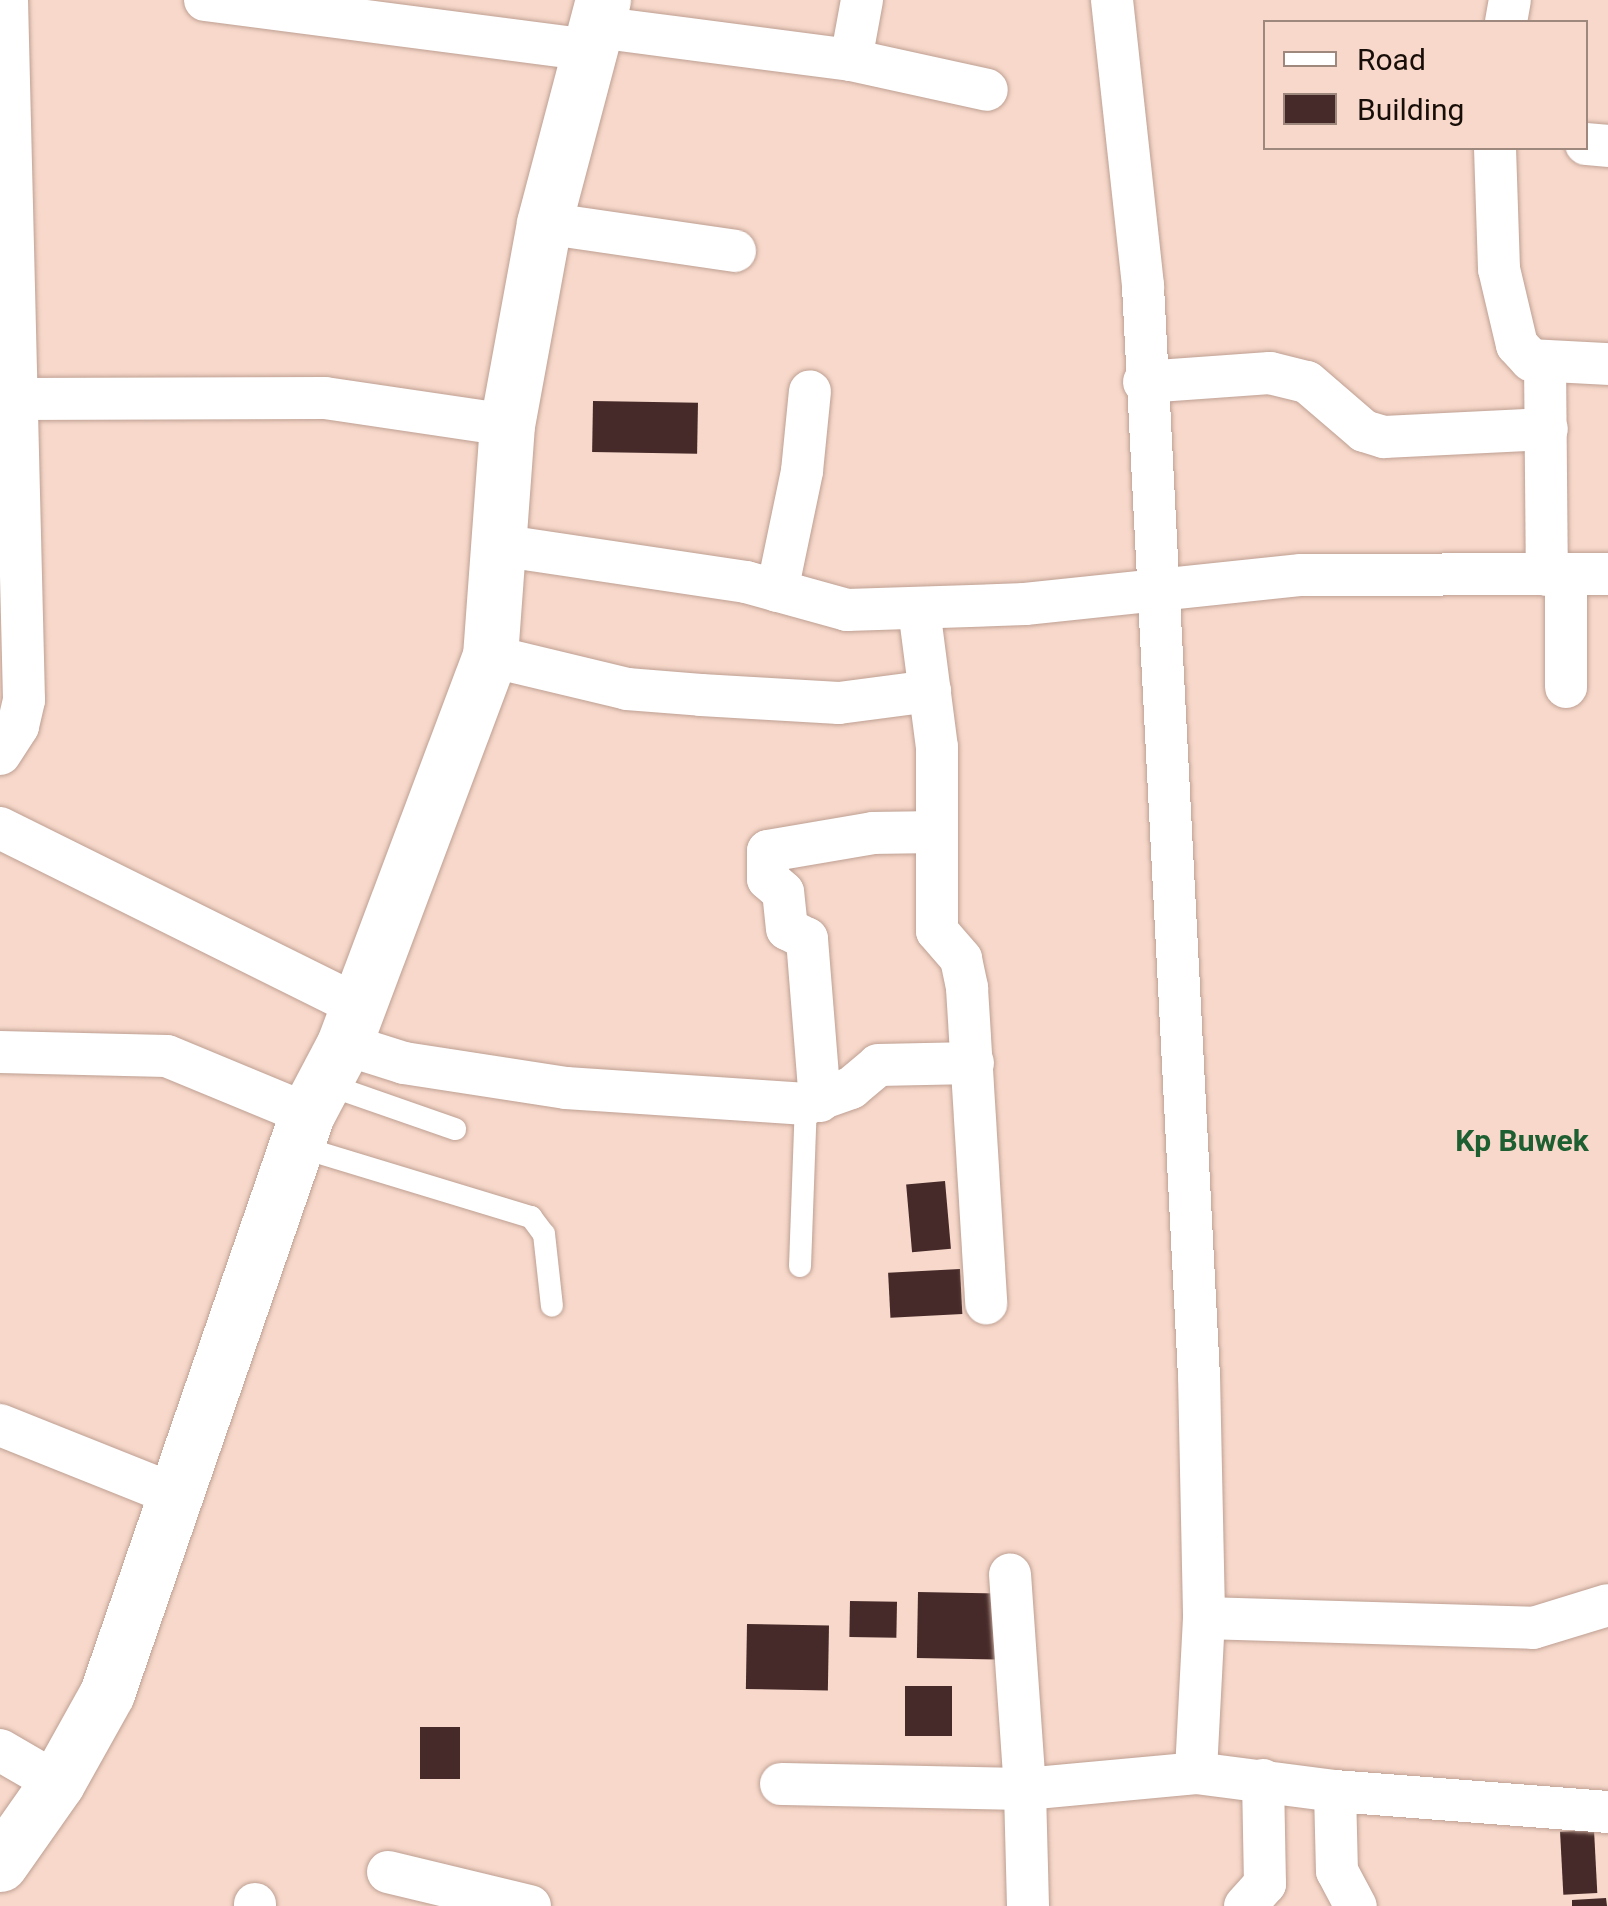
<!DOCTYPE html>
<html>
<head>
<meta charset="utf-8">
<style>
  body { margin:0 }
  #map { position:relative; width:1608px; height:1906px; overflow:hidden; background:#f7d8ca; font-family:Roboto,sans-serif }
  div>[style] { position:absolute }
  .building>* { inset:0; background:#452a29; transform-origin:0 0 }
  .roads { filter:drop-shadow(0 0 2px #bea093) drop-shadow(0 0 2px #bea093) }
  .service>* { height:22px; margin:-11px; padding:0 11px; transform-origin:11px; border-radius:11px; background:#fff }
  .minor>* { height:42px; margin:-21px; padding:0 21px; transform-origin:21px; border-radius:21px; background:#fff }
  .tertiary>* { height:55px; margin:-27.5px; padding:0 27.5px; transform-origin:27.5px; border-radius:27.5px; background:#fff }
  span { translate:-50% -50%; white-space:nowrap; text-align:center; line-height:1.15; -webkit-text-stroke:10px #f7d8ca; paint-order:stroke }
  .quarter-label { font-size:30px; color:#1d5f30; font-weight:700 }
  .legend { position:absolute; left:1263px; top:20px; width:325px; height:130px; box-sizing:border-box; background:#f7d8ca; border:2px solid #9e877d; margin:0; padding:12px 18px; list-style:none; font-size:30px; color:#180e09 }
  .legend li { display:flex; align-items:center; gap:20px; height:50px }
  .legend b { width:50px; border:2px solid #9e877d }
</style>
</head>
<body>
<div id="map">
  <div class="building">
    <div style="left:593px;top:401px;width:105px;height:51px;rotate:1deg"></div>
    <div style="left:945px;top:1181px;width:68px;height:39px;rotate:85deg"></div>
    <div style="left:960px;top:1269px;width:45px;height:72px;rotate:87deg"></div>
    <div style="left:918px;top:1592px;width:80px;height:66px;rotate:1deg"></div>
    <div style="left:850px;top:1601px;width:47px;height:36px;rotate:1deg"></div>
    <div style="left:747px;top:1624px;width:82px;height:65px;rotate:1deg"></div>
    <div style="left:905px;top:1686px;width:47px;height:50px"></div>
    <div style="left:420px;top:1727px;width:40px;height:52px"></div>
    <div style="left:1594px;top:1830px;width:63px;height:34px;rotate:87deg"></div>
    <div style="clip-path:polygon(1606px 1898px,1607px 1906px,1572px 1906px,1572px 1900px)"></div>
  </div>
  <div class="roads">
    <div class="service">
      <div style="left:323px;top:1083px;width:140px;rotate:19.2deg"></div>
      <div style="left:297px;top:1146px;width:245px;rotate:16.9deg"></div>
      <div style="left:531px;top:1217px;width:21px;rotate:53deg"></div>
      <div style="left:544px;top:1234px;width:72px;rotate:83.7deg"></div>
      <div style="left:800px;top:1266px;width:162px;rotate:-87.9deg"></div>
    </div>
    <div class="minor">
      <div style="left:205px;top:0;width:388px;rotate:7.4deg"></div>
      <div style="left:1112px;top:0;width:288px;rotate:83.8deg"></div>
      <div style="left:1143px;top:286px;width:1090px;rotate:87.06deg"></div>
      <div style="left:1199px;top:1375px;width:243px;rotate:88.8deg"></div>
      <div style="left:1204px;top:1618px;width:155px;rotate:93deg"></div>
      <div style="left:1506px;top:22px;width:22px;rotate:-80deg"></div>
      <div style="left:597px;top:27px;width:256px;rotate:7.4deg"></div>
      <div style="left:851px;top:60px;width:139px;rotate:12.4deg"></div>
      <div style="left:851px;top:60px;width:61px;rotate:-79.6deg"></div>
      <div style="left:1586px;top:144px;width:22px;rotate:5deg"></div>
      <div style="left:1495px;top:148px;width:121px;rotate:88.1deg"></div>
      <div style="left:1499px;top:269px;width:78px;rotate:76.7deg"></div>
      <div style="left:1517px;top:345px;width:21px;rotate:47deg"></div>
      <div style="left:1531px;top:360px;width:77px;rotate:3deg"></div>
      <div style="left:544px;top:223px;width:193px;rotate:8.3deg"></div>
      <div style="left:1545px;top:361px;width:214px;rotate:89.5deg"></div>
      <div style="left:1144px;top:382px;width:126px;rotate:-4.1deg"></div>
      <div style="left:1270px;top:373px;width:38px;rotate:14deg"></div>
      <div style="left:1307px;top:382px;width:75px;rotate:40.7deg"></div>
      <div style="left:1364px;top:431px;width:21px;rotate:17deg"></div>
      <div style="left:1384px;top:437px;width:163px;rotate:-2.8deg"></div>
      <div style="left:16px;top:399px;width:309px;rotate:-0.2deg"></div>
      <div style="left:325px;top:398px;width:184px;rotate:8.4deg"></div>
      <div style="left:498px;top:545px;width:251px;rotate:8.5deg"></div>
      <div style="left:746px;top:582px;width:105px;rotate:15.5deg"></div>
      <div style="left:847px;top:610px;width:178px;rotate:-1.9deg"></div>
      <div style="left:1025px;top:604px;width:278px;rotate:-6deg"></div>
      <div style="left:1301px;top:575px;width:307px;rotate:-0.2deg"></div>
      <div style="left:777px;top:591px;width:123px;rotate:-78.2deg"></div>
      <div style="left:802px;top:471px;width:80px;rotate:-84.3deg"></div>
      <div style="left:919px;top:609px;width:139px;rotate:82.6deg"></div>
      <div style="left:937px;top:747px;width:184px;rotate:90deg"></div>
      <div style="left:937px;top:931px;width:37px;rotate:49deg"></div>
      <div style="left:961px;top:959px;width:30px;rotate:78deg"></div>
      <div style="left:967px;top:988px;width:316px;rotate:86.5deg"></div>
      <div style="left:490px;top:656px;width:141px;rotate:13.5deg"></div>
      <div style="left:627px;top:689px;width:74px;rotate:4.6deg"></div>
      <div style="left:701px;top:695px;width:138px;rotate:3.3deg"></div>
      <div style="left:839px;top:703px;width:92px;rotate:-7.5deg"></div>
      <div style="left:1566px;top:687px;width:112px;rotate:-90deg"></div>
      <div style="left:0;top:754px;width:33px;rotate:-57deg"></div>
      <div style="left:18px;top:726px;width:27px;rotate:-77deg"></div>
      <div style="left:24px;top:700px;width:700px;rotate:-91.39deg"></div>
      <div style="left:0;top:828px;width:400px;rotate:26.4deg"></div>
      <div style="left:344px;top:1044px;width:63px;rotate:17.6deg"></div>
      <div style="left:404px;top:1063px;width:164px;rotate:8.8deg"></div>
      <div style="left:566px;top:1088px;width:241px;rotate:3.8deg"></div>
      <div style="left:806px;top:1104px;width:48px;rotate:-19.6deg"></div>
      <div style="left:851px;top:1088px;width:35px;rotate:-40deg"></div>
      <div style="left:878px;top:1065px;width:95px;rotate:-1.2deg"></div>
      <div style="left:0;top:1052px;width:167px;rotate:1.4deg"></div>
      <div style="left:167px;top:1056px;width:152px;rotate:22.5deg"></div>
      <div style="left:820px;top:1101px;width:163px;rotate:-94.6deg"></div>
      <div style="left:807px;top:939px;width:22px;rotate:-153deg"></div>
      <div style="left:787px;top:929px;width:37px;rotate:-96deg"></div>
      <div style="left:783px;top:892px;width:20px;rotate:-139deg"></div>
      <div style="left:768px;top:879px;width:28px;rotate:-90deg"></div>
      <div style="left:768px;top:851px;width:107px;rotate:-9.7deg"></div>
      <div style="left:873px;top:833px;width:63px;rotate:-0.9deg"></div>
      <div style="left:0;top:1425px;width:194px;rotate:21.8deg"></div>
      <div style="left:1204px;top:1618px;width:329px;rotate:1.7deg"></div>
      <div style="left:1533px;top:1628px;width:78px;rotate:-17deg"></div>
      <div style="left:0;top:1750px;width:66px;rotate:30.1deg"></div>
      <div style="left:781px;top:1784px;width:244px;rotate:1.2deg"></div>
      <div style="left:1025px;top:1789px;width:215px;rotate:-94deg"></div>
      <div style="left:1335px;top:1791px;width:274px;rotate:4.4deg"></div>
      <div style="left:388px;top:1872px;width:146px;rotate:13.5deg"></div>
      <div style="left:255px;top:1904px;width:2px;rotate:90deg"></div>
      <div style="left:1028px;top:1906px;width:117px;rotate:-91.5deg"></div>
      <div style="left:1025px;top:1789px;width:172px;rotate:-5.3deg"></div>
      <div style="left:1196px;top:1773px;width:140px;rotate:7.4deg"></div>
      <div style="left:1335px;top:1791px;width:80px;rotate:88.6deg"></div>
      <div style="left:1337px;top:1871px;width:40px;rotate:62deg"></div>
      <div style="left:1245px;top:1906px;width:30px;rotate:-48deg"></div>
      <div style="left:1265px;top:1884px;width:104px;rotate:-91.1deg"></div>
    </div>
    <div class="tertiary">
      <div style="left:0;top:1864px;width:99px;rotate:-54.9deg"></div>
      <div style="left:57px;top:1783px;width:103px;rotate:-60.9deg"></div>
      <div style="left:107px;top:1693px;width:613px;rotate:-70.94deg"></div>
      <div style="left:307px;top:1114px;width:79px;rotate:-62.1deg"></div>
      <div style="left:344px;top:1044px;width:415px;rotate:-69.4deg"></div>
      <div style="left:490px;top:656px;width:232px;rotate:-85.8deg"></div>
      <div style="left:507px;top:425px;width:205px;rotate:-79.6deg"></div>
      <div style="left:544px;top:223px;width:231px;rotate:-75.2deg"></div>
    </div>
  </div>
  <div class="quarter-label">
    <span style="left:1522px;top:1141px">Kp Buwek</span>
  </div>
  <ul class="legend">
  <li><b style="height:12px;background:#fff"></b>Road</li>
  <li><b style="height:28px;background:#452a29"></b>Building</li>
  </ul>
</div>
</body>
</html>
